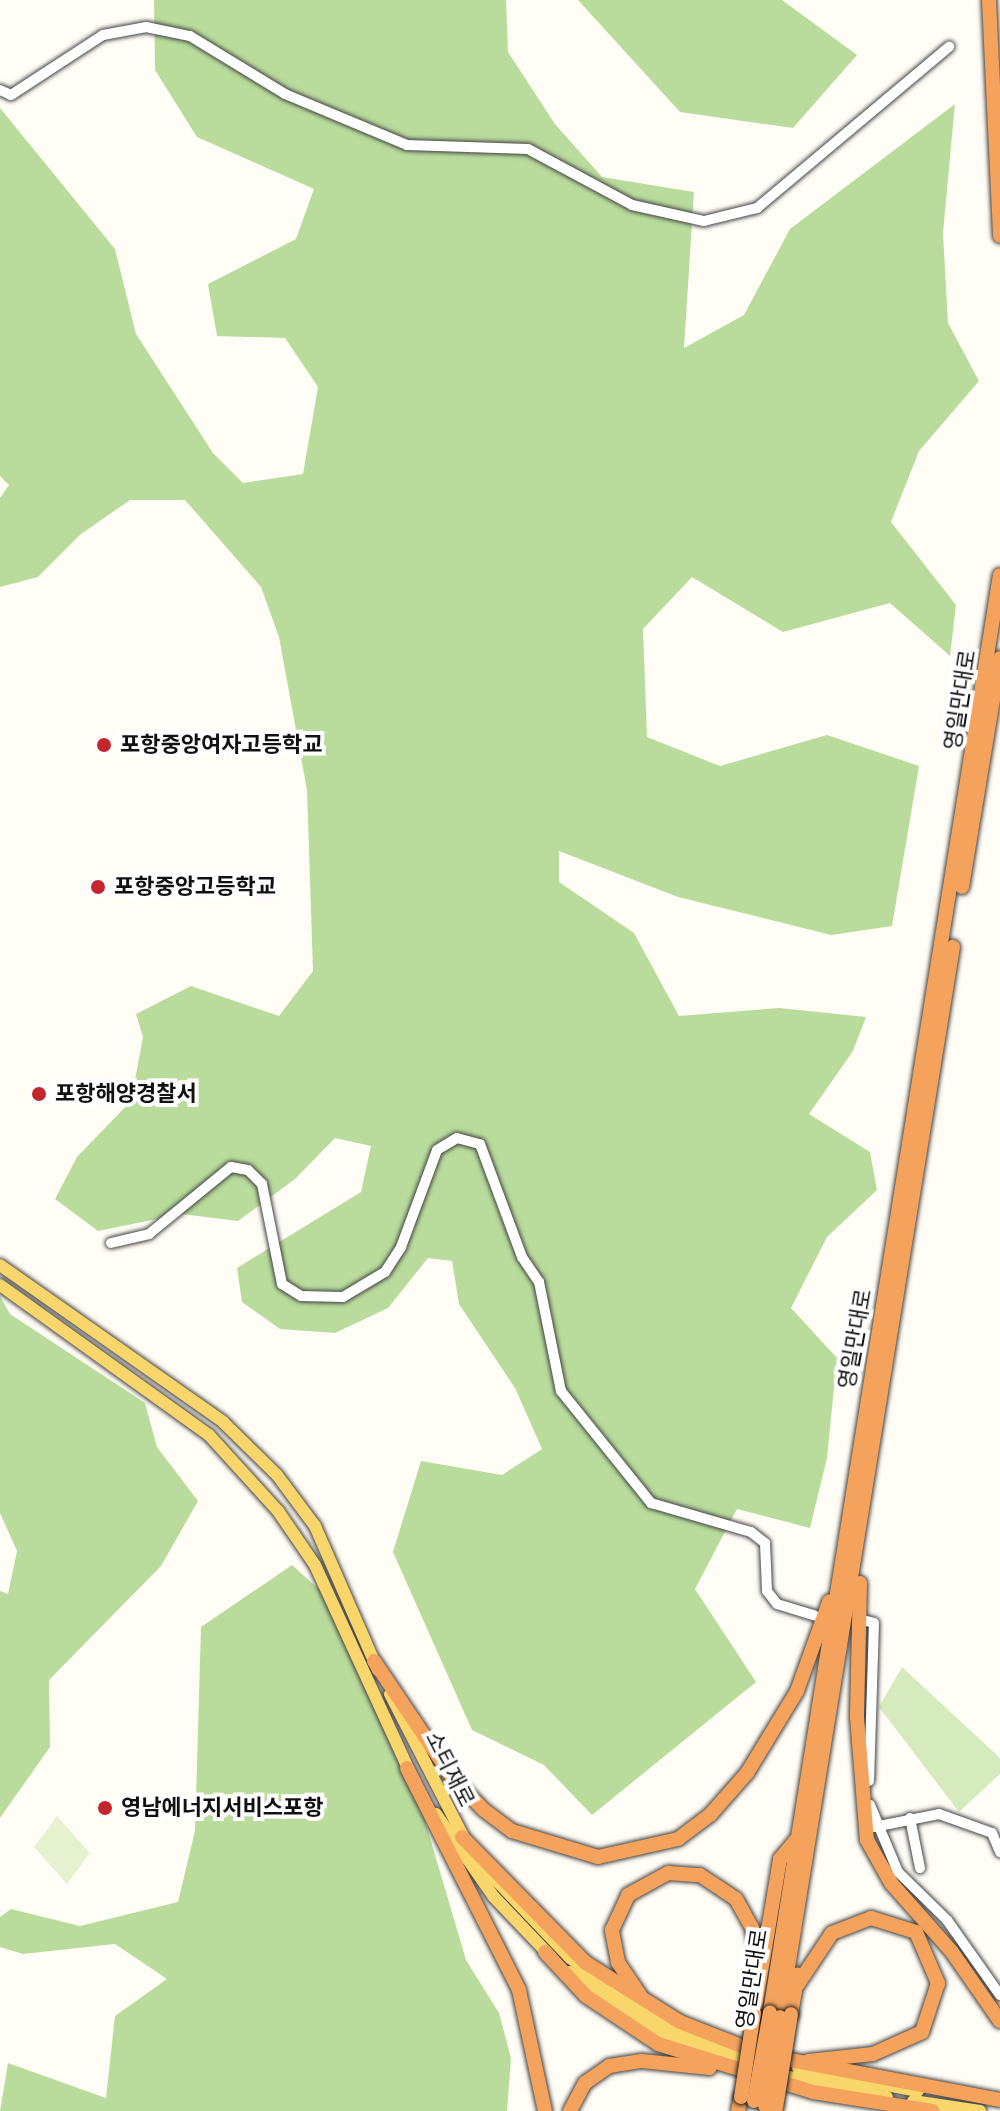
<!DOCTYPE html>
<html>
<head>
<meta charset="utf-8">
<style>
  body { margin:0 }
  #map { position:relative; width:1000px; height:2111px; overflow:hidden; background:#fffdf5; font-family:"Libre Baskerville","Noto Sans KR",serif }
  div>[style] { position:absolute }
  .green>* { inset:0; background:#d5ebbd }
  .forest>* { inset:0; background:#b9dc9c }
  .pitch>* { inset:0; background:#e6f2cf }
  .roads { filter:drop-shadow(0 0 2px #444) drop-shadow(0 0 2px #444) }
  .minor>* { height:10px; margin:-5px; padding:0 5px; transform-origin:5px; border-radius:5px; background:#fff }
  .major>* { height:12px; margin:-6px; padding:0 6px; transform-origin:6px; border-radius:6px; background:#f9d66b }
  .highway>* { height:14px; margin:-7px; padding:0 7px; transform-origin:7px; border-radius:7px; background:#f5a25d }
  .bridges { filter:drop-shadow(0 0 2px #222) drop-shadow(0 0 2px #222) }
  .highway-bridge>* { height:14px; margin:-7px; padding:0 7px; transform-origin:7px; border-radius:7px; background:#f5a25d }
  .dots>* { width:22px; height:22px; translate:-50% -50%; box-sizing:border-box; border:4px solid #fff; border-radius:50% }
  span { translate:-50% -50%; white-space:nowrap; text-align:center; line-height:1.15; -webkit-text-stroke:8px #fff; paint-order:stroke }
  .street-label { font-size:22px; color:#111 }
  .poi-label { font-size:22px; color:#111; font-weight:700 }
  .left { translate:0 -50%; text-align:left }
</style>
</head>
<body>
<div id="map">
  <div class="green">
    <div style="clip-path:polygon(902px 1667px,1000px 1758px,1000px 1774px,959px 1812px,879px 1707px)"></div>
  </div>
  <div class="forest">
    <div style="clip-path:polygon(154px 0,506px 0,508px 52px,555px 124px,602px 177px,694px 192px,684px 348px,744px 315px,790px 229px,955px 104px,943px 233px,948px 323px,979px 381px,919px 451px,891px 522px,956px 605px,950px 656px,890px 603px,783px 632px,692px 577px,643px 629px,647px 737px,720px 766px,827px 735px,919px 766px,892px 926px,831px 935px,678px 897px,559px 851px,559px 882px,634px 933px,679px 1016px,779px 1008px,866px 1017px,853px 1051px,809px 1114px,870px 1152px,877px 1190px,827px 1237px,791px 1308px,837px 1358px,827px 1458px,810px 1528px,737px 1509px,695px 1589px,756px 1682px,592px 1815px,544px 1765px,472px 1730px,393px 1552px,421px 1461px,502px 1475px,542px 1449px,515px 1388px,459px 1304px,452px 1261px,428px 1258px,388px 1308px,335px 1333px,280px 1329px,242px 1302px,237px 1268px,361px 1192px,371px 1146px,335px 1138px,295px 1179px,238px 1221px,181px 1214px,98px 1231px,55px 1199px,77px 1157px,131px 1101px,143px 1037px,136px 1014px,191px 986px,279px 1016px,313px 971px,307px 790px,279px 637px,261px 587px,185px 500px,130px 500px,81px 534px,38px 577px,0 587px,0 498px,9px 485px,0 476px,0 108px,115px 249px,136px 334px,213px 453px,243px 483px,303px 474px,318px 387px,285px 338px,217px 336px,208px 284px,296px 239px,314px 189px,197px 137px,155px 70px)"></div>
    <div style="clip-path:polygon(578px 0,782px 0,857px 55px,793px 128px,680px 112px)"></div>
    <div style="clip-path:polygon(0 1296px,10px 1314px,145px 1403px,157px 1447px,198px 1501px,161px 1566px,49px 1680px,50px 1747px,0 1818px,0 1591px,8px 1594px,17px 1551px,0 1513px)"></div>
    <div style="clip-path:polygon(292px 1565px,322px 1592px,418px 1797px,466px 1960px,499px 2013px,511px 2058px,507px 2111px,0 2111px,8px 2063px,106px 2098px,115px 2016px,167px 1979px,115px 1944px,23px 1954px,0 1947px,0 1917px,11px 1909px,80px 1926px,178px 1902px,195px 1831px,201px 1627px)"></div>
  </div>
  <div class="pitch">
    <div style="clip-path:polygon(57px 1816px,90px 1853px,67px 1884px,34px 1847px)"></div>
  </div>
  <div class="roads">
    <div class="minor">
      <div style="left:0;top:90px;width:12px;rotate:24deg"></div>
      <div style="left:11px;top:95px;width:110px;rotate:-33.1deg"></div>
      <div style="left:103px;top:35px;width:44px;rotate:-10.5deg"></div>
      <div style="left:146px;top:27px;width:45px;rotate:11.6deg"></div>
      <div style="left:190px;top:36px;width:111px;rotate:31.4deg"></div>
      <div style="left:285px;top:94px;width:132px;rotate:22.7deg"></div>
      <div style="left:407px;top:145px;width:121px;rotate:1.9deg"></div>
      <div style="left:528px;top:149px;width:118px;rotate:28.3deg"></div>
      <div style="left:632px;top:205px;width:74px;rotate:12.5deg"></div>
      <div style="left:704px;top:221px;width:55px;rotate:-13.8deg"></div>
      <div style="left:757px;top:208px;width:251px;rotate:-40deg"></div>
      <div style="left:111px;top:1243px;width:39px;rotate:-13deg"></div>
      <div style="left:149px;top:1234px;width:106px;rotate:-39.3deg"></div>
      <div style="left:231px;top:1167px;width:17px;rotate:10deg"></div>
      <div style="left:248px;top:1170px;width:20px;rotate:45deg"></div>
      <div style="left:262px;top:1184px;width:102px;rotate:78.7deg"></div>
      <div style="left:282px;top:1284px;width:22px;rotate:32deg"></div>
      <div style="left:301px;top:1296px;width:42px;rotate:1.4deg"></div>
      <div style="left:343px;top:1297px;width:49px;rotate:-30.8deg"></div>
      <div style="left:385px;top:1272px;width:30px;rotate:-57deg"></div>
      <div style="left:401px;top:1247px;width:103px;rotate:-69.6deg"></div>
      <div style="left:437px;top:1150px;width:23px;rotate:-31deg"></div>
      <div style="left:457px;top:1138px;width:24px;rotate:15deg"></div>
      <div style="left:480px;top:1144px;width:121px;rotate:69.6deg"></div>
      <div style="left:522px;top:1257px;width:30px;rotate:56deg"></div>
      <div style="left:539px;top:1282px;width:111px;rotate:78.6deg"></div>
      <div style="left:561px;top:1391px;width:144px;rotate:51.2deg"></div>
      <div style="left:651px;top:1503px;width:104px;rotate:16.2deg"></div>
      <div style="left:751px;top:1532px;width:18px;rotate:38deg"></div>
      <div style="left:765px;top:1543px;width:48px;rotate:87.6deg"></div>
      <div style="left:767px;top:1591px;width:16px;rotate:52deg"></div>
      <div style="left:777px;top:1604px;width:39px;rotate:17deg"></div>
      <div style="left:863px;top:1620px;width:11px;rotate:15deg"></div>
      <div style="left:874px;top:1623px;width:158px;rotate:91.8deg"></div>
      <div style="left:870px;top:1805px;width:73px;rotate:67.3deg"></div>
      <div style="left:898px;top:1872px;width:69px;rotate:44.4deg"></div>
      <div style="left:947px;top:1920px;width:92px;rotate:54.8deg"></div>
      <div style="left:910px;top:1818px;width:51px;rotate:78.7deg"></div>
      <div style="left:874px;top:1827px;width:66px;rotate:-11.3deg"></div>
      <div style="left:939px;top:1814px;width:56px;rotate:19.7deg"></div>
      <div style="left:992px;top:1833px;width:21px;rotate:67deg"></div>
    </div>
    <div class="major">
      <div style="left:0;top:1265px;width:273px;rotate:35.1deg"></div>
      <div style="left:223px;top:1422px;width:76px;rotate:44.5deg"></div>
      <div style="left:277px;top:1475px;width:64px;rotate:53.3deg"></div>
      <div style="left:315px;top:1526px;width:157px;rotate:66.4deg"></div>
      <div style="left:0;top:1285px;width:257px;rotate:35.7deg"></div>
      <div style="left:209px;top:1435px;width:103px;rotate:47.8deg"></div>
      <div style="left:278px;top:1511px;width:65px;rotate:55.6deg"></div>
      <div style="left:315px;top:1565px;width:231px;rotate:65.4deg"></div>
      <div style="left:390px;top:1694px;width:169px;rotate:62.8deg"></div>
      <div style="left:436px;top:1814px;width:101px;rotate:55.1deg"></div>
      <div style="left:494px;top:1897px;width:84px;rotate:46.4deg"></div>
      <div style="left:477px;top:1860px;width:135px;rotate:46.5deg"></div>
      <div style="left:570px;top:1958px;width:112px;rotate:34.4deg"></div>
      <div style="left:662px;top:2021px;width:98px;rotate:21.6deg"></div>
      <div style="left:570px;top:1972px;width:109px;rotate:33.4deg"></div>
      <div style="left:661px;top:2032px;width:87px;rotate:22.2deg"></div>
      <div style="left:798px;top:2068px;width:122px;rotate:10.9deg"></div>
      <div style="left:779px;top:2075px;width:110px;rotate:11.5deg"></div>
      <div style="left:913px;top:2101px;width:68px;rotate:8.5deg"></div>
    </div>
    <div class="highway">
      <div style="left:989px;top:0;width:236px;rotate:87.3deg"></div>
      <div style="left:962px;top:887px;width:232px;rotate:-80.6deg"></div>
      <div style="left:860px;top:1583px;width:134px;rotate:91.3deg"></div>
      <div style="left:857px;top:1717px;width:123px;rotate:85.4deg"></div>
      <div style="left:867px;top:1840px;width:49px;rotate:60.8deg"></div>
      <div style="left:891px;top:1883px;width:92px;rotate:48.5deg"></div>
      <div style="left:952px;top:1952px;width:84px;rotate:55.2deg"></div>
      <div style="left:374px;top:1661px;width:140px;rotate:56.1deg"></div>
      <div style="left:452px;top:1777px;width:46px;rotate:45.9deg"></div>
      <div style="left:484px;top:1810px;width:35px;rotate:37deg"></div>
      <div style="left:512px;top:1831px;width:90px;rotate:16.8deg"></div>
      <div style="left:598px;top:1857px;width:82px;rotate:-12.7deg"></div>
      <div style="left:678px;top:1839px;width:40px;rotate:-37deg"></div>
      <div style="left:710px;top:1815px;width:56px;rotate:-48.6deg"></div>
      <div style="left:747px;top:1773px;width:96px;rotate:-58.6deg"></div>
      <div style="left:797px;top:1691px;width:95px;rotate:-70.2deg"></div>
      <div style="left:407px;top:1768px;width:249px;rotate:63.2deg"></div>
      <div style="left:519px;top:1990px;width:124px;rotate:77.9deg"></div>
      <div style="left:462px;top:1837px;width:177px;rotate:45.5deg"></div>
      <div style="left:586px;top:1963px;width:111px;rotate:32.1deg"></div>
      <div style="left:680px;top:2022px;width:90px;rotate:21.4deg"></div>
      <div style="left:764px;top:2055px;width:240px;rotate:10.8deg"></div>
      <div style="left:545px;top:1952px;width:60px;rotate:47deg"></div>
      <div style="left:586px;top:1996px;width:87px;rotate:33.7deg"></div>
      <div style="left:658px;top:2044px;width:162px;rotate:17.2deg"></div>
      <div style="left:813px;top:2092px;width:121px;rotate:9deg"></div>
      <div style="left:798px;top:1984px;width:61px;rotate:-56.3deg"></div>
      <div style="left:832px;top:1933px;width:42px;rotate:-21deg"></div>
      <div style="left:871px;top:1918px;width:47px;rotate:17.3deg"></div>
      <div style="left:916px;top:1932px;width:56px;rotate:66.7deg"></div>
      <div style="left:938px;top:1983px;width:52px;rotate:108.1deg"></div>
      <div style="left:922px;top:2032px;width:54px;rotate:155.8deg"></div>
      <div style="left:873px;top:2054px;width:65px;rotate:173.9deg"></div>
      <div style="left:640px;top:1995px;width:40px;rotate:-124deg"></div>
      <div style="left:618px;top:1962px;width:33px;rotate:-101deg"></div>
      <div style="left:612px;top:1930px;width:38px;rotate:-65deg"></div>
      <div style="left:628px;top:1895px;width:46px;rotate:-28.8deg"></div>
      <div style="left:668px;top:1873px;width:32px;rotate:4deg"></div>
      <div style="left:700px;top:1875px;width:43px;rotate:33.7deg"></div>
      <div style="left:736px;top:1899px;width:33px;rotate:61deg"></div>
      <div style="left:752px;top:1928px;width:44px;rotate:79.5deg"></div>
      <div style="left:770px;top:2012px;width:1455px;rotate:-80.91deg"></div>
      <div style="left:754px;top:2013px;width:156px;rotate:-80.4deg"></div>
      <div style="left:780px;top:1859px;width:25px;rotate:-50deg"></div>
      <div style="left:791px;top:2014px;width:40px;rotate:-80deg"></div>
      <div style="left:780px;top:2017px;width:1084px;rotate:-80.82deg"></div>
      <div style="left:570px;top:2111px;width:32px;rotate:-62deg"></div>
      <div style="left:585px;top:2083px;width:29px;rotate:-35deg"></div>
      <div style="left:609px;top:2066px;width:33px;rotate:-9deg"></div>
      <div style="left:642px;top:2061px;width:68px;rotate:5.9deg"></div>
      <div style="left:738px;top:2111px;width:14px;rotate:-78deg"></div>
    </div>
  </div>
  <div class="bridges">
    <div class="highway-bridge">
      <div style="left:741px;top:2097px;width:85px;rotate:-81.2deg"></div>
      <div style="left:754px;top:2101px;width:90px;rotate:-79.8deg"></div>
      <div style="left:765px;top:2106px;width:90px;rotate:-80.4deg"></div>
      <div style="left:776px;top:2108px;width:95px;rotate:-80.9deg"></div>
    </div>
  </div>
  <div class="dots">
    <div style="left:104px;top:745px;background:#c4262e"></div>
    <div style="left:98px;top:887px;background:#c4262e"></div>
    <div style="left:39px;top:1094px;background:#c4262e"></div>
    <div style="left:105px;top:1808px;background:#c4262e"></div>
  </div>
  <div class="street-label">
    <span style="left:960px;top:700px;rotate:-81deg">영일만대로</span>
    <span style="left:855px;top:1339px;rotate:-80deg">영일만대로</span>
    <span style="left:450px;top:1769px;rotate:63deg">소티재로</span>
    <span style="left:752px;top:1979px;rotate:-81deg">영일만대로</span>
  </div>
  <div class="poi-label">
    <span class="left" style="left:120px;top:745px">포항중앙여자고등학교</span>
    <span class="left" style="left:114px;top:887px">포항중앙고등학교</span>
    <span class="left" style="left:55px;top:1094px">포항해양경찰서</span>
    <span class="left" style="left:121px;top:1808px">영남에너지서비스포항</span>
  </div>
</div>
</body>
</html>
